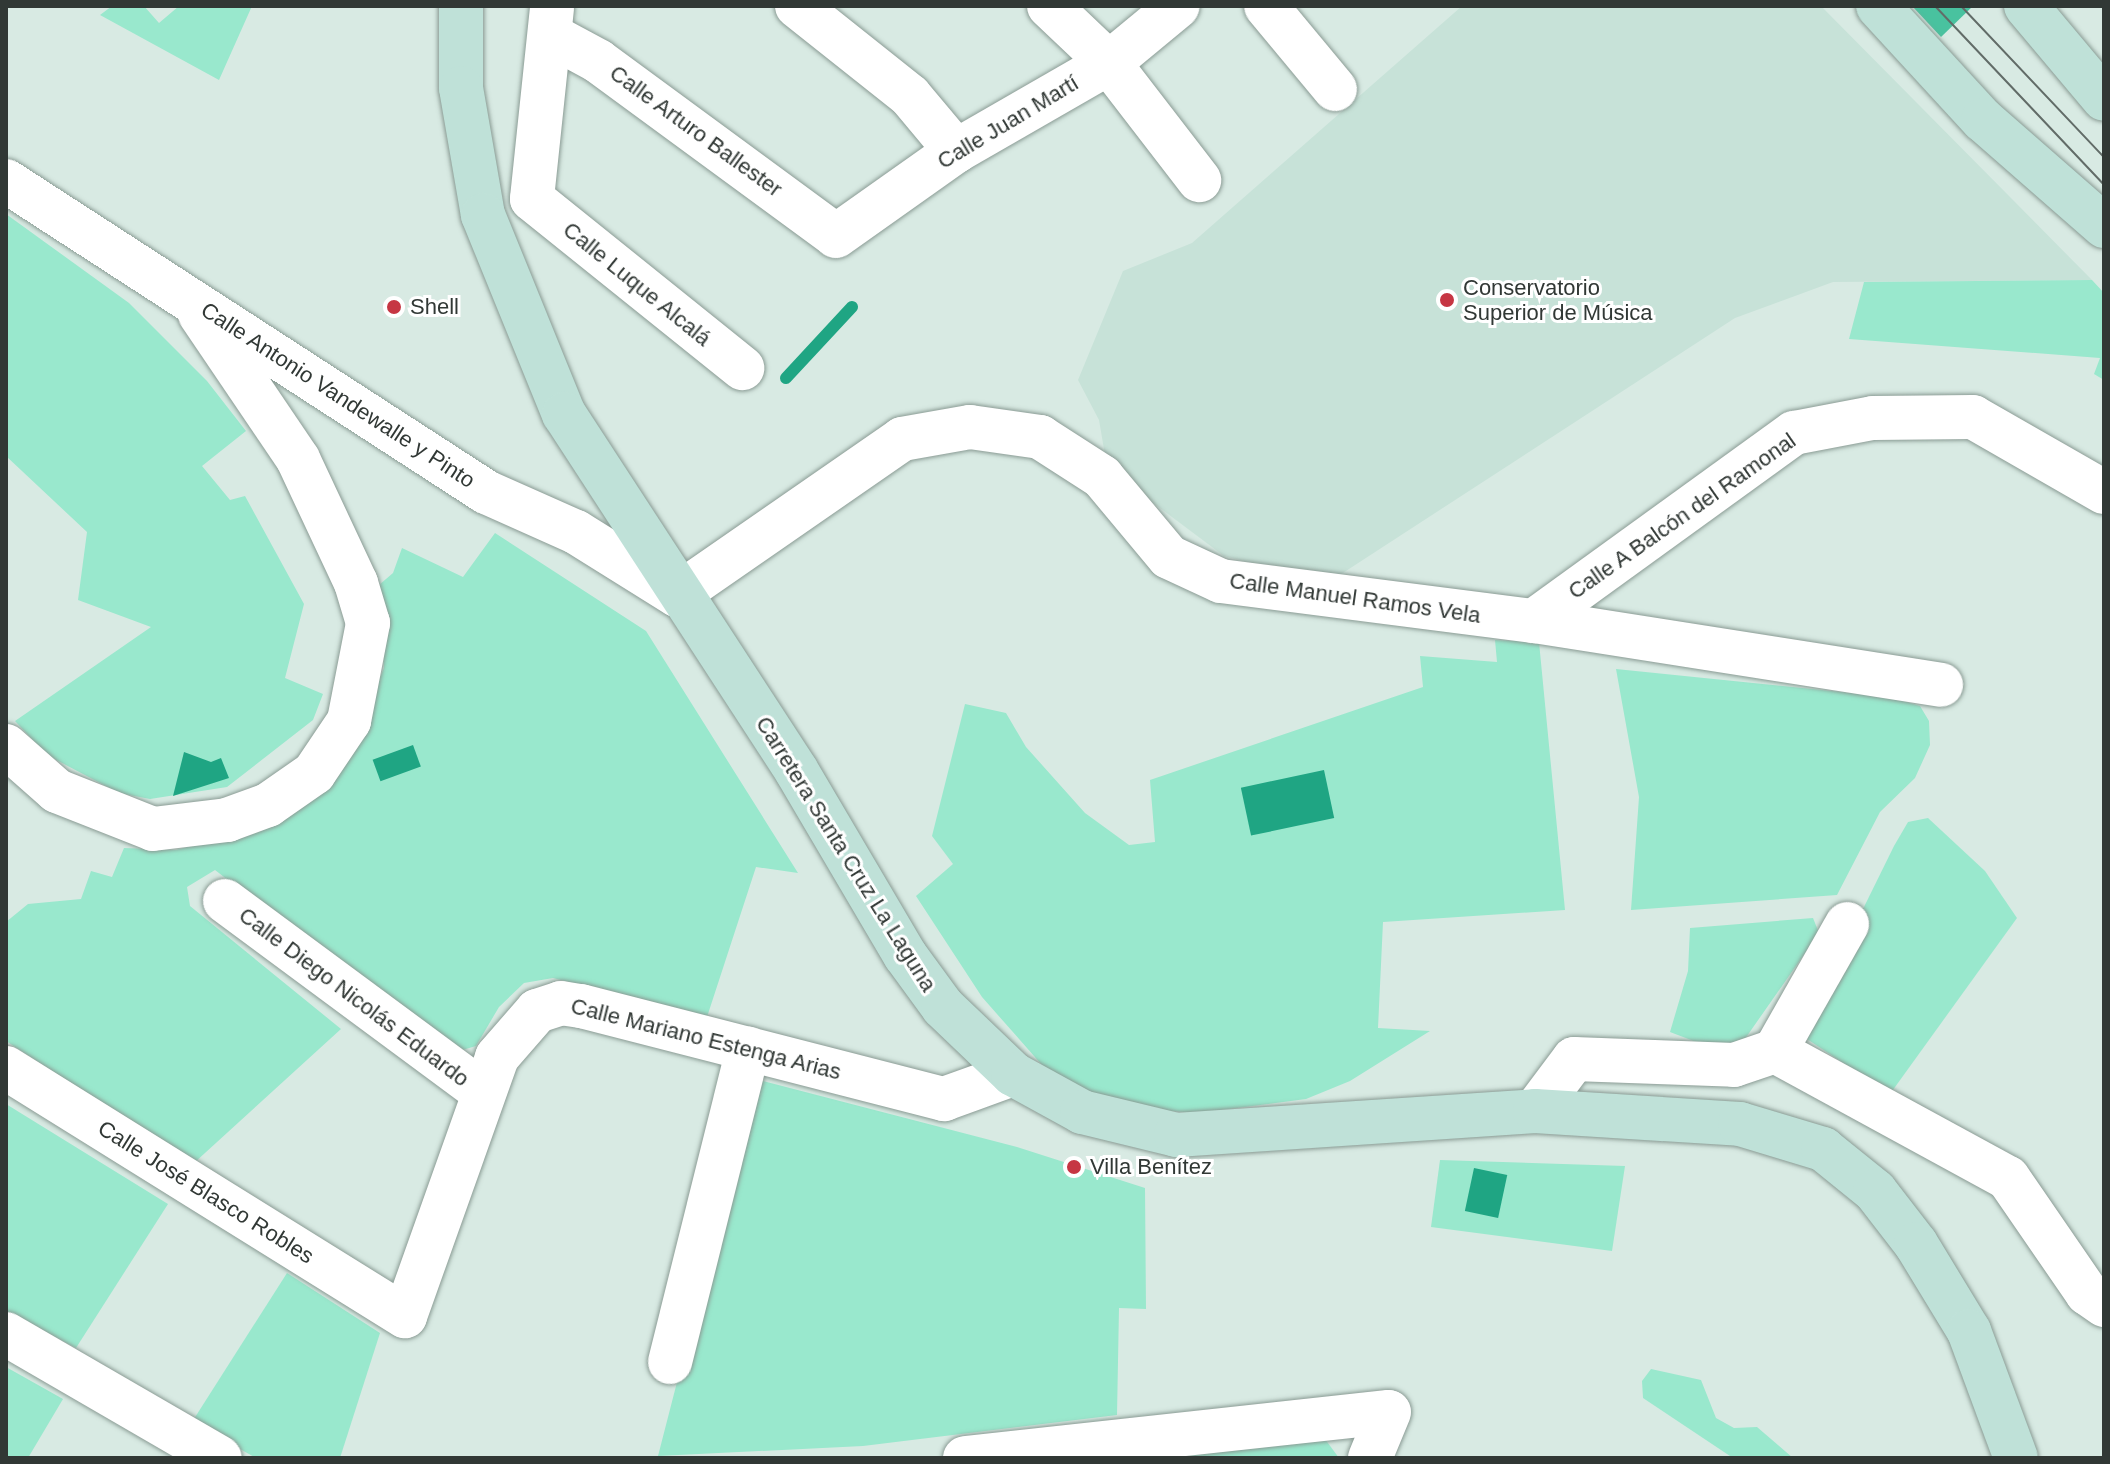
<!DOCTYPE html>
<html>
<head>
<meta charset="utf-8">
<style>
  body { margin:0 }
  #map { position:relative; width:2110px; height:1464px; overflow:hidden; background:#d8eae3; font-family:Helvetica,sans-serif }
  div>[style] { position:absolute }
  .built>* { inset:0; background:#c7e2d8 }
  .green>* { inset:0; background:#99e8cd }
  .water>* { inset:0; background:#1fa583; transform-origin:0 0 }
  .stream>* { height:12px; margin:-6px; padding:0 6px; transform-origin:6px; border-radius:6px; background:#1fa583 }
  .building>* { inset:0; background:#49c29f }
  .roads { filter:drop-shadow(0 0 2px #8a9b94) drop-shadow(0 0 2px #8a9b94) }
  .street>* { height:44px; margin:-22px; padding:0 22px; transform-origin:22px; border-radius:22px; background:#fff }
  .secondary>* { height:44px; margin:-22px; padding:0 22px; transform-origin:22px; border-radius:22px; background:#bfe1d8 }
  .tram>* { height:2px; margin:-1px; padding:0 1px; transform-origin:1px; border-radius:1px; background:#626c68 }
  .dots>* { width:22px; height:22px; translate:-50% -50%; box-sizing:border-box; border:4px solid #fff; border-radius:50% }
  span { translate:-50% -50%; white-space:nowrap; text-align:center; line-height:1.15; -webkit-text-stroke:6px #fff; paint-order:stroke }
  .street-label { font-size:22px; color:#313835 }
  .poi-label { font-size:22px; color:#313835 }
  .left { translate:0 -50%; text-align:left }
  .frame { position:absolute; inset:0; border:8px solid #313835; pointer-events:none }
</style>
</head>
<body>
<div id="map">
  <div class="built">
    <div style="clip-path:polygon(1462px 6px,1821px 6px,2092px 280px,1833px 282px,1735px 318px,1329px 582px,1224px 556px,1144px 496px,1105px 455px,1099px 420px,1078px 380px,1123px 271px,1192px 243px)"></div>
  </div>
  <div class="green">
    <div style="clip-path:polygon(112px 6px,144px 6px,159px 23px,179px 6px,252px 6px,219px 80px,100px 15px)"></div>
    <div style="clip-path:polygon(6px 214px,129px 303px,207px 381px,246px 431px,202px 466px,230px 500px,245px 496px,304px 604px,285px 678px,323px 694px,313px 720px,227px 787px,150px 799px,119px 793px,47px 755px,15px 721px,151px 627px,78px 600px,87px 532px,6px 456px)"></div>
    <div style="clip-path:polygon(2092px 280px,2104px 293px,2104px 380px,2094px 374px,2100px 358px,1849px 339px,1864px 282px)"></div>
    <div style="clip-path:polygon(495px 533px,646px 631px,798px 873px,756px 867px,707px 1017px,553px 978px,524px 983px,499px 1007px,476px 1046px,452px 1053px,215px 870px,187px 887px,190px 906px,341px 1029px,194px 1163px,6px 1041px,6px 922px,28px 904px,81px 899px,91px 871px,112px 877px,124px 848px,176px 850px,257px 828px,356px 735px,384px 668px,379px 585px,393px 573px,402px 548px,463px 577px)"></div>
    <div style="clip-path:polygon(1495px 640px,1539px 642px,1565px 910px,1383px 922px,1378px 1028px,1430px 1031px,1350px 1081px,1306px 1099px,1198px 1113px,1141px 1109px,1056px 1081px,982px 997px,916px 896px,953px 864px,932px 836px,965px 704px,1006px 713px,1026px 747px,1085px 813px,1129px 845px,1155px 842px,1150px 780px,1423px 687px,1420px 656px,1497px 662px)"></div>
    <div style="clip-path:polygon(1616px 669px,1890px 697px,1920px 706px,1929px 721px,1930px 745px,1915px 778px,1880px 812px,1837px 895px,1631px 910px,1639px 797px)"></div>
    <div style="clip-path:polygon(1928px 818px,1985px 871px,2017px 918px,1890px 1094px,1801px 1035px,1894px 846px,1908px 822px)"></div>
    <div style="clip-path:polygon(1813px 918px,1819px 933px,1733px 1056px,1670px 1032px,1688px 971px,1690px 928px)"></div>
    <div style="clip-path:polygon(755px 1079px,1017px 1147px,1145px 1188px,1146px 1309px,1119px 1308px,1117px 1415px,863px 1446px,658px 1456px)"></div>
    <div style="clip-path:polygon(6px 1104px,168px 1204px,76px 1348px,6px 1311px)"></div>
    <div style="clip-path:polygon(1440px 1160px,1625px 1166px,1612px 1251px,1431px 1227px)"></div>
    <div style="clip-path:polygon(287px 1273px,380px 1333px,340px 1458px,256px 1458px,192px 1422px)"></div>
    <div style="clip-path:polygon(6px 1367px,63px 1399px,28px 1458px,6px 1458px)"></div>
    <div style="clip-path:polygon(1651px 1369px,1701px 1380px,1716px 1418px,1734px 1428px,1757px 1427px,1793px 1458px,1733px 1458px,1643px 1398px,1642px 1381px)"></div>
    <div style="clip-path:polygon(1325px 1439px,1339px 1458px,1154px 1458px)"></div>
  </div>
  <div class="water">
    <div style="left:413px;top:745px;width:23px;height:43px;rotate:70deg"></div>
    <div style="clip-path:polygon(184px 752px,211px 762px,221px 758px,229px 778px,173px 796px)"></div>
    <div style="left:1324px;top:770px;width:49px;height:85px;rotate:78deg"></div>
    <div style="left:1474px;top:1168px;width:34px;height:44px;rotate:12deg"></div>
  </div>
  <div class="stream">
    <div style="left:786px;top:378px;width:97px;rotate:-47.1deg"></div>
  </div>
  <div class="building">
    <div style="clip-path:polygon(1912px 6px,1973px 6px,1941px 37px)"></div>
  </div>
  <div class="roads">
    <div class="street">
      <div style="left:797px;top:6px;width:144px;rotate:38.5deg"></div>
      <div style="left:910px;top:96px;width:72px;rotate:50.1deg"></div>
      <div style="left:1049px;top:6px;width:83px;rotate:43.5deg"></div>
      <div style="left:1109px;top:63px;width:148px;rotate:52.4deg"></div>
      <div style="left:1266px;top:6px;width:108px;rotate:50.3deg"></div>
      <div style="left:552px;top:8px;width:192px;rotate:96deg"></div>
      <div style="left:532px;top:199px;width:270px;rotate:38.8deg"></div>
      <div style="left:550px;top:35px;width:55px;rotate:28.4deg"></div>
      <div style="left:598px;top:61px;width:295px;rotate:36.3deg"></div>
      <div style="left:836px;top:236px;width:147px;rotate:-35.3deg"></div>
      <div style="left:956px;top:151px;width:177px;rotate:-29.9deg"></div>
      <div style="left:1109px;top:63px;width:89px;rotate:-39.6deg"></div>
      <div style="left:6px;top:181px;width:572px;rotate:32.94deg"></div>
      <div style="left:486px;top:492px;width:98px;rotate:24deg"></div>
      <div style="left:576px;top:532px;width:119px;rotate:32deg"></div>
      <div style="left:677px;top:595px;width:274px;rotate:-34.7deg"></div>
      <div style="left:902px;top:439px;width:69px;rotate:-10deg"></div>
      <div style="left:970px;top:427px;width:71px;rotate:8.1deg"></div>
      <div style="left:1040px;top:437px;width:74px;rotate:32.8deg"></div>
      <div style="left:1102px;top:477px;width:104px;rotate:50.1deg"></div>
      <div style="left:1169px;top:557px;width:57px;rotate:24.8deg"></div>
      <div style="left:1221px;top:581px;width:316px;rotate:7.3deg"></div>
      <div style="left:1534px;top:621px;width:412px;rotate:8.9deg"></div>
      <div style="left:1534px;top:621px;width:321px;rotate:-35.9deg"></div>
      <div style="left:1794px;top:433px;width:80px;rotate:-10.8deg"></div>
      <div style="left:1873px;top:418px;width:100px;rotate:-0.6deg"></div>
      <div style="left:1973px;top:417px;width:151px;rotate:29.8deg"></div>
      <div style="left:6px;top:746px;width:68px;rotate:41.4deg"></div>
      <div style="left:57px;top:791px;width:103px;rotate:21.6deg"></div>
      <div style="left:153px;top:829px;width:75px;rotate:-6.9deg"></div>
      <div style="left:227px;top:820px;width:44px;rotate:-20.1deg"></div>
      <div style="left:268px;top:805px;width:56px;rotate:-34.8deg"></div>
      <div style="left:314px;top:773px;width:63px;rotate:-56.1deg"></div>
      <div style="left:349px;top:721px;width:100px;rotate:-79deg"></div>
      <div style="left:368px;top:623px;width:42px;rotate:-106.7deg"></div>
      <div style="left:356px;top:583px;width:137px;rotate:-115.1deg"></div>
      <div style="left:298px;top:459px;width:175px;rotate:-124.1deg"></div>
      <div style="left:225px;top:901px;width:321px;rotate:36.5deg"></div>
      <div style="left:1775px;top:1051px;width:265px;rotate:28.6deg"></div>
      <div style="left:2008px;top:1178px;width:140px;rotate:55.5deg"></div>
      <div style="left:2087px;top:1293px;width:21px;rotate:35deg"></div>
      <div style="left:6px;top:1068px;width:470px;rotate:31.9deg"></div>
      <div style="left:405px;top:1316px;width:275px;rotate:-70.4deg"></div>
      <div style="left:497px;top:1057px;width:61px;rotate:-49deg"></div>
      <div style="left:537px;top:1011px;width:25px;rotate:-18deg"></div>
      <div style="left:561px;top:1003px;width:20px;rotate:9deg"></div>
      <div style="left:581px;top:1006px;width:375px;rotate:14.4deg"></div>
      <div style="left:944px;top:1099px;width:73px;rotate:-19.9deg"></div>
      <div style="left:1535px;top:1111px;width:65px;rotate:-53.1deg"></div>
      <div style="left:1574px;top:1059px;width:160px;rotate:2.1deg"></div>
      <div style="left:1734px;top:1065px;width:43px;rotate:-18.9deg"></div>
      <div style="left:1775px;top:1051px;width:146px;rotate:-60.4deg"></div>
      <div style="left:6px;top:1334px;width:247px;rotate:30.1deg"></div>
      <div style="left:670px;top:1362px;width:323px;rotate:-76deg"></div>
      <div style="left:965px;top:1458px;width:426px;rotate:-6.2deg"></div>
      <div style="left:1389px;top:1412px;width:50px;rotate:112.4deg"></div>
    </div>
    <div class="secondary">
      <div style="left:461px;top:6px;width:82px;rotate:90deg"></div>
      <div style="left:461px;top:88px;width:129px;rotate:80.2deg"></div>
      <div style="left:483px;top:215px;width:215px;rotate:67.9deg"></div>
      <div style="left:564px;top:414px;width:425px;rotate:56.9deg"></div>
      <div style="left:796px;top:770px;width:215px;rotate:59.5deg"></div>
      <div style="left:905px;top:955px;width:64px;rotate:53.8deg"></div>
      <div style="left:943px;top:1007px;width:97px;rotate:43.7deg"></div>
      <div style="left:1013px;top:1074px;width:79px;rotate:28.8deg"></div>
      <div style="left:1082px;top:1112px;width:97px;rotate:13.7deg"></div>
      <div style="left:1176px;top:1135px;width:360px;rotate:-3.8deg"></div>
      <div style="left:1535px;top:1111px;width:205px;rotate:3.6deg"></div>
      <div style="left:1740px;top:1124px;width:87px;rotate:16.8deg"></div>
      <div style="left:1823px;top:1149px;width:67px;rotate:38.9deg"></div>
      <div style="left:1875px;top:1191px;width:67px;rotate:52.3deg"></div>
      <div style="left:1916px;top:1244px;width:102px;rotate:58.7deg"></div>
      <div style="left:1969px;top:1331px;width:135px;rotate:69.7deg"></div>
      <div style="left:1878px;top:6px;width:155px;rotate:47.4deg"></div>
      <div style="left:1983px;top:120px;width:161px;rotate:41.2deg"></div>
      <div style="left:2026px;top:6px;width:121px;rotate:50deg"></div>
    </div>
  </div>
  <div class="tram">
    <div style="left:1935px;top:6px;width:246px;rotate:46.6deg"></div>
    <div style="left:1961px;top:6px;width:208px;rotate:46.6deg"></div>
  </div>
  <div class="dots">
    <div style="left:1447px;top:300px;background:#c63643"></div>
    <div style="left:394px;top:307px;background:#c63643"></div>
    <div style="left:1074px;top:1167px;background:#c63643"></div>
  </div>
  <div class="street-label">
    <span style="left:1008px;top:122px;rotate:-31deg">Calle Juan Martí</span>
    <span style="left:696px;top:131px;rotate:36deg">Calle Arturo Ballester</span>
    <span style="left:637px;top:284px;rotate:39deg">Calle Luque Alcalá</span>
    <span style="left:338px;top:395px;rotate:33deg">Calle Antonio Vandewalle y Pinto</span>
    <span style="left:1682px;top:516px;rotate:-35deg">Calle A Balcón del Ramonal</span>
    <span style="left:1355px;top:598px;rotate:8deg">Calle Manuel Ramos Vela</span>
    <span style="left:846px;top:854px;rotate:58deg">Carretera Santa Cruz La Laguna</span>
    <span style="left:354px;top:997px;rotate:37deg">Calle Diego Nicolás Eduardo</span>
    <span style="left:706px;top:1039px;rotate:14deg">Calle Mariano Estenga Arias</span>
    <span style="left:206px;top:1192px;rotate:32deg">Calle José Blasco Robles</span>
  </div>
  <div class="poi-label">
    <span class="left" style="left:1463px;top:300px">Conservatorio<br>Superior de Música</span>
    <span class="left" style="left:410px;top:307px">Shell</span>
    <span class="left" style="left:1090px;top:1167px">Villa Benítez</span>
  </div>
  <div class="frame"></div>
</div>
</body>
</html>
